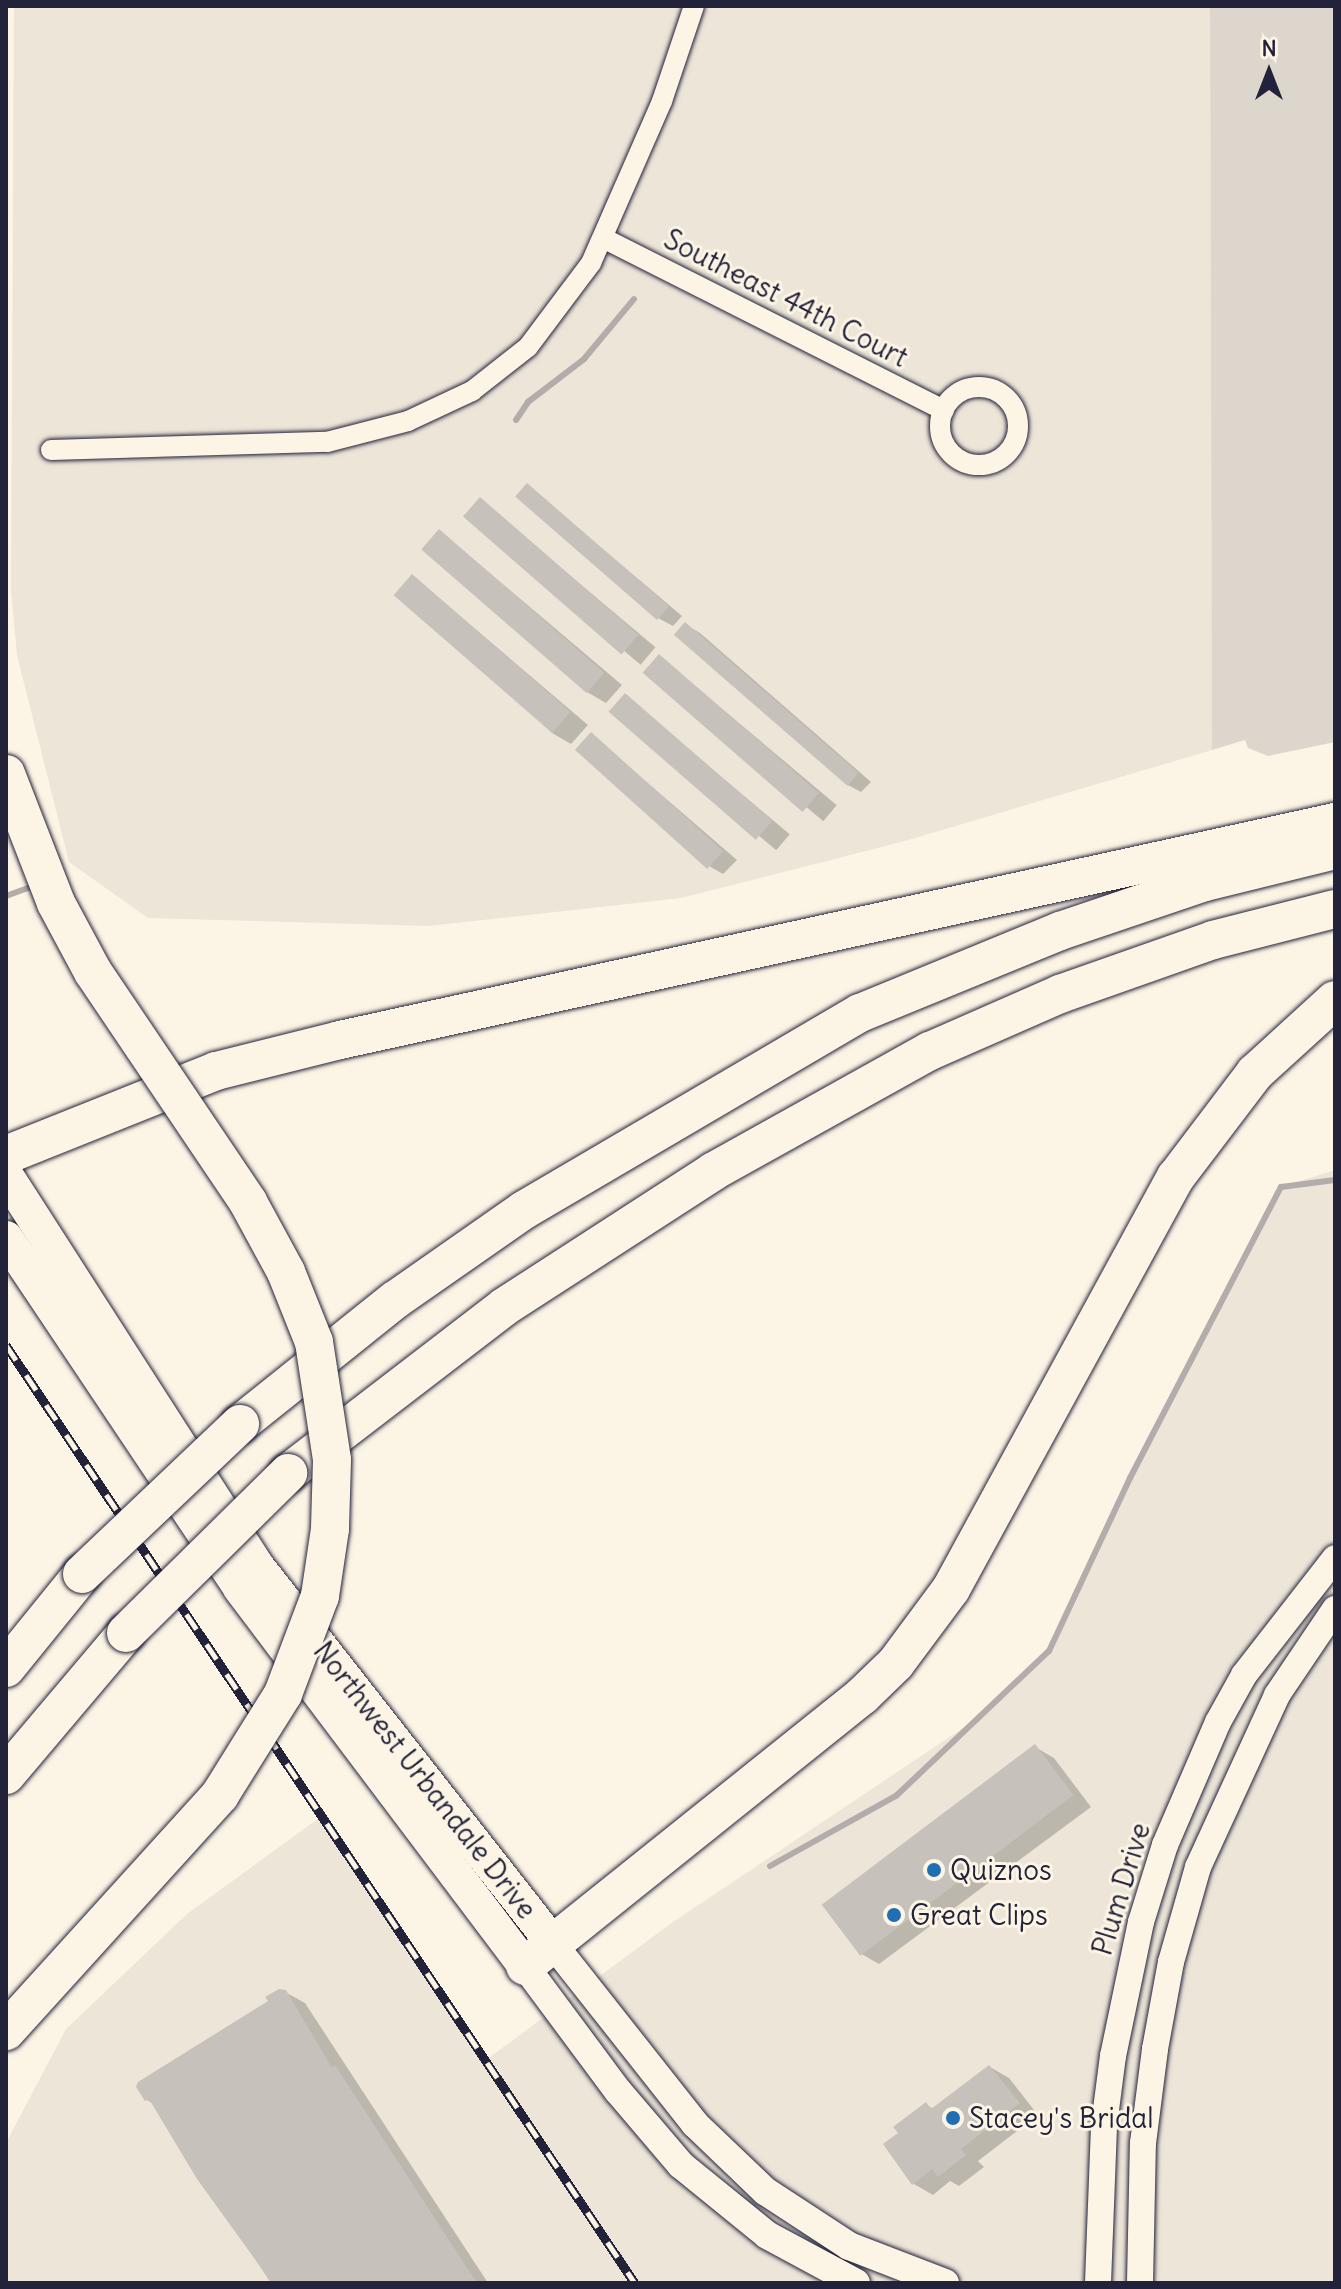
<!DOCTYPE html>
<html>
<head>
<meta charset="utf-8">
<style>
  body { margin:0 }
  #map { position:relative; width:1341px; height:2289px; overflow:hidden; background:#fcf5e5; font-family:Delius,sans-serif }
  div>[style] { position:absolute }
  .built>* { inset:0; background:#ece5d8 }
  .green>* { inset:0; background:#dcd6cc }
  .shadow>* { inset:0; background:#0003; transform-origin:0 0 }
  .stream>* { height:6px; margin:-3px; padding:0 3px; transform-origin:3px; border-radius:3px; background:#b2adab }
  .building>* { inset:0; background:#c6c1bb; transform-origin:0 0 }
  .roads { filter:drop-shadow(0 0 2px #22223b) drop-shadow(0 0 2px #22223b) }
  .minor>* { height:20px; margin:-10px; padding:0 10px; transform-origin:10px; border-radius:10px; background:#fcf5e5 }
  .minor>.ring { margin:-10px; padding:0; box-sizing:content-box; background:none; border:20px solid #fcf5e5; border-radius:50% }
  .tertiary>* { height:26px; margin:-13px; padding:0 13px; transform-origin:13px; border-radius:13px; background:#fcf5e5 }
  .secondary>* { height:28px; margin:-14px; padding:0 14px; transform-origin:14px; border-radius:14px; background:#fcf5e5 }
  .trunk>* { height:34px; margin:-17px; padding:0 17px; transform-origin:17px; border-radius:17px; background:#fcf5e5 }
  .motorway>* { height:38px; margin:-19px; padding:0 19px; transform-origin:19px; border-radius:19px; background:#fcf5e5 }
  .rail>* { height:9px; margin-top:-4.5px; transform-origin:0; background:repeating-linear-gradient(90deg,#fcf5e5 0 18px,#22223b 0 36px); box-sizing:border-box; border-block:2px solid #22223b }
  .bridges { filter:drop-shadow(0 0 2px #22223b) drop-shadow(0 0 2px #22223b) }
  .motorway-bridge>* { height:38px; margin:-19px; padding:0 19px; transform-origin:19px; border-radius:19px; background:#fcf5e5 }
  .dots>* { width:22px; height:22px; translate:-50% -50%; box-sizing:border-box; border:4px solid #fcf5e5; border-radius:50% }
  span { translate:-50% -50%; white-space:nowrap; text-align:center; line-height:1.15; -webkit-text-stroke:6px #fcf5e5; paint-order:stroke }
  .street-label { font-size:28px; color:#22223b }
  .poi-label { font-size:28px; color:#22223b }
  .left { translate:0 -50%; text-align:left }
  .frame { position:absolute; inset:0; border:8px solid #22223b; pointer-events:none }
  .north { position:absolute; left:1229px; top:32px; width:80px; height:80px; -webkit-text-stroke:6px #fcf5e5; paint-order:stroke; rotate:0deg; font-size:22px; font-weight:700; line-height:32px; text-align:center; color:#22223b }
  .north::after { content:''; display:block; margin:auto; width:28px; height:36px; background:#22223b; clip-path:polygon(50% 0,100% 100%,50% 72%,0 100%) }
</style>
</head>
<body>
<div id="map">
  <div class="built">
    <div style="clip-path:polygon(14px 6px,1210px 6px,1212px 750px,905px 841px,681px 898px,428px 926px,148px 918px,69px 862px,17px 655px,11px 591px)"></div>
    <div style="clip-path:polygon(1335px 1170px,1335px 2283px,6px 2283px,6px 2143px,66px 2029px,187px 1914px,322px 1816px,486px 2060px,673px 1922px,978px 1718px,1049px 1651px,1130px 1478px,1281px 1187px)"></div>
  </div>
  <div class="green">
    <div style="clip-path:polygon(1210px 6px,1335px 6px,1335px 742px,1268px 756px,1248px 748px,1245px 740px,1212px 750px)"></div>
  </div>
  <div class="shadow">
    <div style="clip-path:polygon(527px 485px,682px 616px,673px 626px,658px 618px)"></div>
    <div style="left:480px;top:500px;width:229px;height:23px;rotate:40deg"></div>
    <div style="clip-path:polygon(440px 531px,622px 685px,606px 703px,587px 692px)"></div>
    <div style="clip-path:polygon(413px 576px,588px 725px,571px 744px,552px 733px)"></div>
    <div style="clip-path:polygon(686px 625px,700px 633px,871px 782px,861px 792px,846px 784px)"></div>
    <div style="left:659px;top:656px;width:232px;height:21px;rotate:40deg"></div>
    <div style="left:625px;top:696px;width:215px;height:21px;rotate:40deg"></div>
    <div style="clip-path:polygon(592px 735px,737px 860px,723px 874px,709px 866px)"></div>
    <div style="clip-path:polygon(1035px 1747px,1054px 1758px,1091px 1807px,879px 1964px,860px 1953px)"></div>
    <div style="clip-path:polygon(285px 1992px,305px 2003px,488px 2283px,271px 2283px,154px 2104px,147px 2100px)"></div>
    <div style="clip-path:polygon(990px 2067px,1009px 2078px,1038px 2115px,978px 2161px,984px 2167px,959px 2186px,950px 2181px,933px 2195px,914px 2184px,901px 2133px,926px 2105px,934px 2109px)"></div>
  </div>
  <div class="stream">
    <div style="left:516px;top:420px;width:22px;rotate:-56deg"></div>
    <div style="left:528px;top:402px;width:71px;rotate:-37.5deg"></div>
    <div style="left:584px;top:359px;width:78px;rotate:-50.2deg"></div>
    <div style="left:6px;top:896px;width:32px;rotate:-20deg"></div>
    <div style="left:770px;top:1866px;width:144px;rotate:-29.1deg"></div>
    <div style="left:896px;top:1796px;width:211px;rotate:-43.5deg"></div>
    <div style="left:1049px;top:1651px;width:191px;rotate:-64.9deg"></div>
    <div style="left:1130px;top:1478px;width:328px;rotate:-62.6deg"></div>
    <div style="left:1281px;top:1187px;width:54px;rotate:-7.4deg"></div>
  </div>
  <div class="building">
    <div style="left:527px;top:483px;width:188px;height:18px;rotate:41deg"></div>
    <div style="left:480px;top:497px;width:210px;height:26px;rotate:41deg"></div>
    <div style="left:439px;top:529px;width:219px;height:27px;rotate:41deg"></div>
    <div style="left:412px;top:574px;width:210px;height:28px;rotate:41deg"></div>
    <div style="left:685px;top:622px;width:230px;height:17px;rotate:41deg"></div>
    <div style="left:659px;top:654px;width:212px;height:25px;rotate:41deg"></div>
    <div style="left:625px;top:693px;width:195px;height:25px;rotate:41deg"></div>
    <div style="left:591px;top:732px;width:178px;height:24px;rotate:42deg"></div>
    <div style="left:1035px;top:1744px;width:64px;height:267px;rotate:53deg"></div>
    <div style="clip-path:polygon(279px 1989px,286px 1990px,332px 2068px,335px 2065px,477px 2283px,272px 2283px,197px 2179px,149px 2099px,145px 2101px,136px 2087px,138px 2082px,268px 2001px,265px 1997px)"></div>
    <div style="clip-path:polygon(989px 2065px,1020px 2103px,961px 2149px,966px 2155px,938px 2177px,932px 2169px,912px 2185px,883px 2144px,898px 2133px,893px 2127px,926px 2102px,931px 2109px)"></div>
  </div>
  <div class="roads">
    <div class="minor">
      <div style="left:603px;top:238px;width:382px;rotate:26.8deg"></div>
      <div class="ring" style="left:940px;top:387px;width:58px;height:58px"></div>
      <div style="left:51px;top:450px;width:276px;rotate:-1.7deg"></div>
      <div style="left:327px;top:442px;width:84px;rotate:-14.5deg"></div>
      <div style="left:408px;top:421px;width:71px;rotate:-25.1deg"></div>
      <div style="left:472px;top:391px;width:71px;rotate:-38.2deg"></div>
      <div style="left:528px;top:347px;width:105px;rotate:-53.1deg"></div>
      <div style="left:591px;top:263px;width:177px;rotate:-66.3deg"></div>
      <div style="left:662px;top:101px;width:100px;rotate:-71.4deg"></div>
    </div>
    <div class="tertiary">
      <div style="left:1098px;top:2283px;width:158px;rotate:-87.8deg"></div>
      <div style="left:1104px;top:2125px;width:70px;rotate:-82.6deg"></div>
      <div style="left:1113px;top:2056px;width:137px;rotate:-78.2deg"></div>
      <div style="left:1141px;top:1922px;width:81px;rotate:-72.7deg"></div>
      <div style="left:1165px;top:1845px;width:134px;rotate:-66.7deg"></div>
      <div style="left:1218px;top:1722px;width:54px;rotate:-61deg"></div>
      <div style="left:1244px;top:1675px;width:148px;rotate:-52.1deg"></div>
      <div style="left:1140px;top:2283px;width:140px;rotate:-88.8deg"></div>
      <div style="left:1143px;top:2143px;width:95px;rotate:-82.7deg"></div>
      <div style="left:1155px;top:2049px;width:88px;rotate:-79.6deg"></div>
      <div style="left:1171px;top:1962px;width:99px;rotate:-74.1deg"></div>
      <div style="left:1198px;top:1867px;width:189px;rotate:-65.3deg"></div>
      <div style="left:1277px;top:1695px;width:104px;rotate:-56deg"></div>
    </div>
    <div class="secondary">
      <div style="left:553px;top:1944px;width:229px;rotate:51.7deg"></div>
      <div style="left:695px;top:2124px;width:97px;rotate:43.7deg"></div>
      <div style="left:765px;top:2191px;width:100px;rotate:33.2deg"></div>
      <div style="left:849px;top:2246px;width:103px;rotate:21.1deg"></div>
      <div style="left:525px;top:1966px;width:156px;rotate:53.4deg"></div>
      <div style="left:618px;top:2091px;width:97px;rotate:49.6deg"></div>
      <div style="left:681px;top:2165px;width:111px;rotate:39.1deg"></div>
      <div style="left:767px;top:2235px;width:101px;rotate:28.3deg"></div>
    </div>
    <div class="trunk">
      <div style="left:6px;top:1175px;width:465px;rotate:57.3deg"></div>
      <div style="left:257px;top:1566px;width:480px;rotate:51.9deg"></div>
      <div style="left:6px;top:1238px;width:421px;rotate:56.2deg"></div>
      <div style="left:240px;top:1588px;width:473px;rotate:53deg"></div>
    </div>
    <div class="motorway">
      <div style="left:6px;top:1155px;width:226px;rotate:-21.8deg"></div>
      <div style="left:216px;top:1071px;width:128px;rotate:-14deg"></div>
      <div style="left:340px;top:1040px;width:1019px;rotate:-12.36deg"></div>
      <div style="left:240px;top:1424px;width:198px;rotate:-38.7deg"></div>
      <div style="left:395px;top:1300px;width:157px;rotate:-34.9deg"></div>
      <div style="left:524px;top:1210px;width:389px;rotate:-30.4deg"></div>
      <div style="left:860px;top:1013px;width:216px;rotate:-22.3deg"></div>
      <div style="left:1060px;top:931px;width:153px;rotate:-18.7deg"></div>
      <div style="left:1205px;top:882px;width:134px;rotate:-13.8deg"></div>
      <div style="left:288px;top:1473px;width:272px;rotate:-37.5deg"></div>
      <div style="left:504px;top:1307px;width:250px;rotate:-32.9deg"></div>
      <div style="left:714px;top:1171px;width:247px;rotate:-29.1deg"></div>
      <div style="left:930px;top:1051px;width:142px;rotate:-23.7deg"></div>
      <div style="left:1060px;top:994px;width:162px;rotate:-19.4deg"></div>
      <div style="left:1213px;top:940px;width:126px;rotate:-14.3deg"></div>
      <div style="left:6px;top:1668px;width:121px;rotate:-51deg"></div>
      <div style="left:6px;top:1775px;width:186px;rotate:-49.8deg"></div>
      <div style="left:525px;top:1966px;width:432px;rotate:-38.7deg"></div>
      <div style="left:862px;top:1696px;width:47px;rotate:-44.1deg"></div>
      <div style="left:896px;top:1663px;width:92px;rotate:-53.4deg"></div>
      <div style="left:951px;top:1589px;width:469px;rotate:-61.4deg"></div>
      <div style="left:1176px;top:1177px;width:131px;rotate:-52.8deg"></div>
      <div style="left:1255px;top:1073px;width:108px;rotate:-42.4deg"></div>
    </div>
  </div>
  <div class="rail">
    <div style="left:6px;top:1345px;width:1129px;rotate:56.16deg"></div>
  </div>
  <div class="bridges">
    <div class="motorway-bridge">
      <div style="left:6px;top:774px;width:138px;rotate:68.8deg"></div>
      <div style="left:56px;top:903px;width:78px;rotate:61.8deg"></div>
      <div style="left:93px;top:972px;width:277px;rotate:56deg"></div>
      <div style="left:248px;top:1202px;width:80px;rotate:61.5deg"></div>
      <div style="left:286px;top:1272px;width:75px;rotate:68.2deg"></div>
      <div style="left:314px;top:1342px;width:119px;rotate:81.3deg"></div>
      <div style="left:332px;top:1460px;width:69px;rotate:91.7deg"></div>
      <div style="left:330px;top:1529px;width:68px;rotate:98.5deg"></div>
      <div style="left:320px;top:1596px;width:105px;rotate:110.7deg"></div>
      <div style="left:283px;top:1694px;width:119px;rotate:122deg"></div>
      <div style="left:220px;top:1795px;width:319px;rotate:132.2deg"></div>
      <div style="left:82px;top:1574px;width:218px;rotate:-43.5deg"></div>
      <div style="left:126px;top:1633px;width:228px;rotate:-44.6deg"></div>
    </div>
  </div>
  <div class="dots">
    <div style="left:934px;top:1870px;background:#1f6fb2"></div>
    <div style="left:894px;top:1915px;background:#1f6fb2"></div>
    <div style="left:953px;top:2118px;background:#1f6fb2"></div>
  </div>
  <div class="street-label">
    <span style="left:786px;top:298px;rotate:27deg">Southeast 44th Court</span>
    <span style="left:425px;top:1780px;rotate:52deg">Northwest Urbandale Drive</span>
    <span style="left:1121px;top:1889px;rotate:-73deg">Plum Drive</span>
  </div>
  <div class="poi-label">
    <span class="left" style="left:950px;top:1870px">Quiznos</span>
    <span class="left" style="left:910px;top:1915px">Great Clips</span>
    <span class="left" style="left:969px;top:2118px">Stacey's Bridal</span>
  </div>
  <div class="frame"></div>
  <div class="north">N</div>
</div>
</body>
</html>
